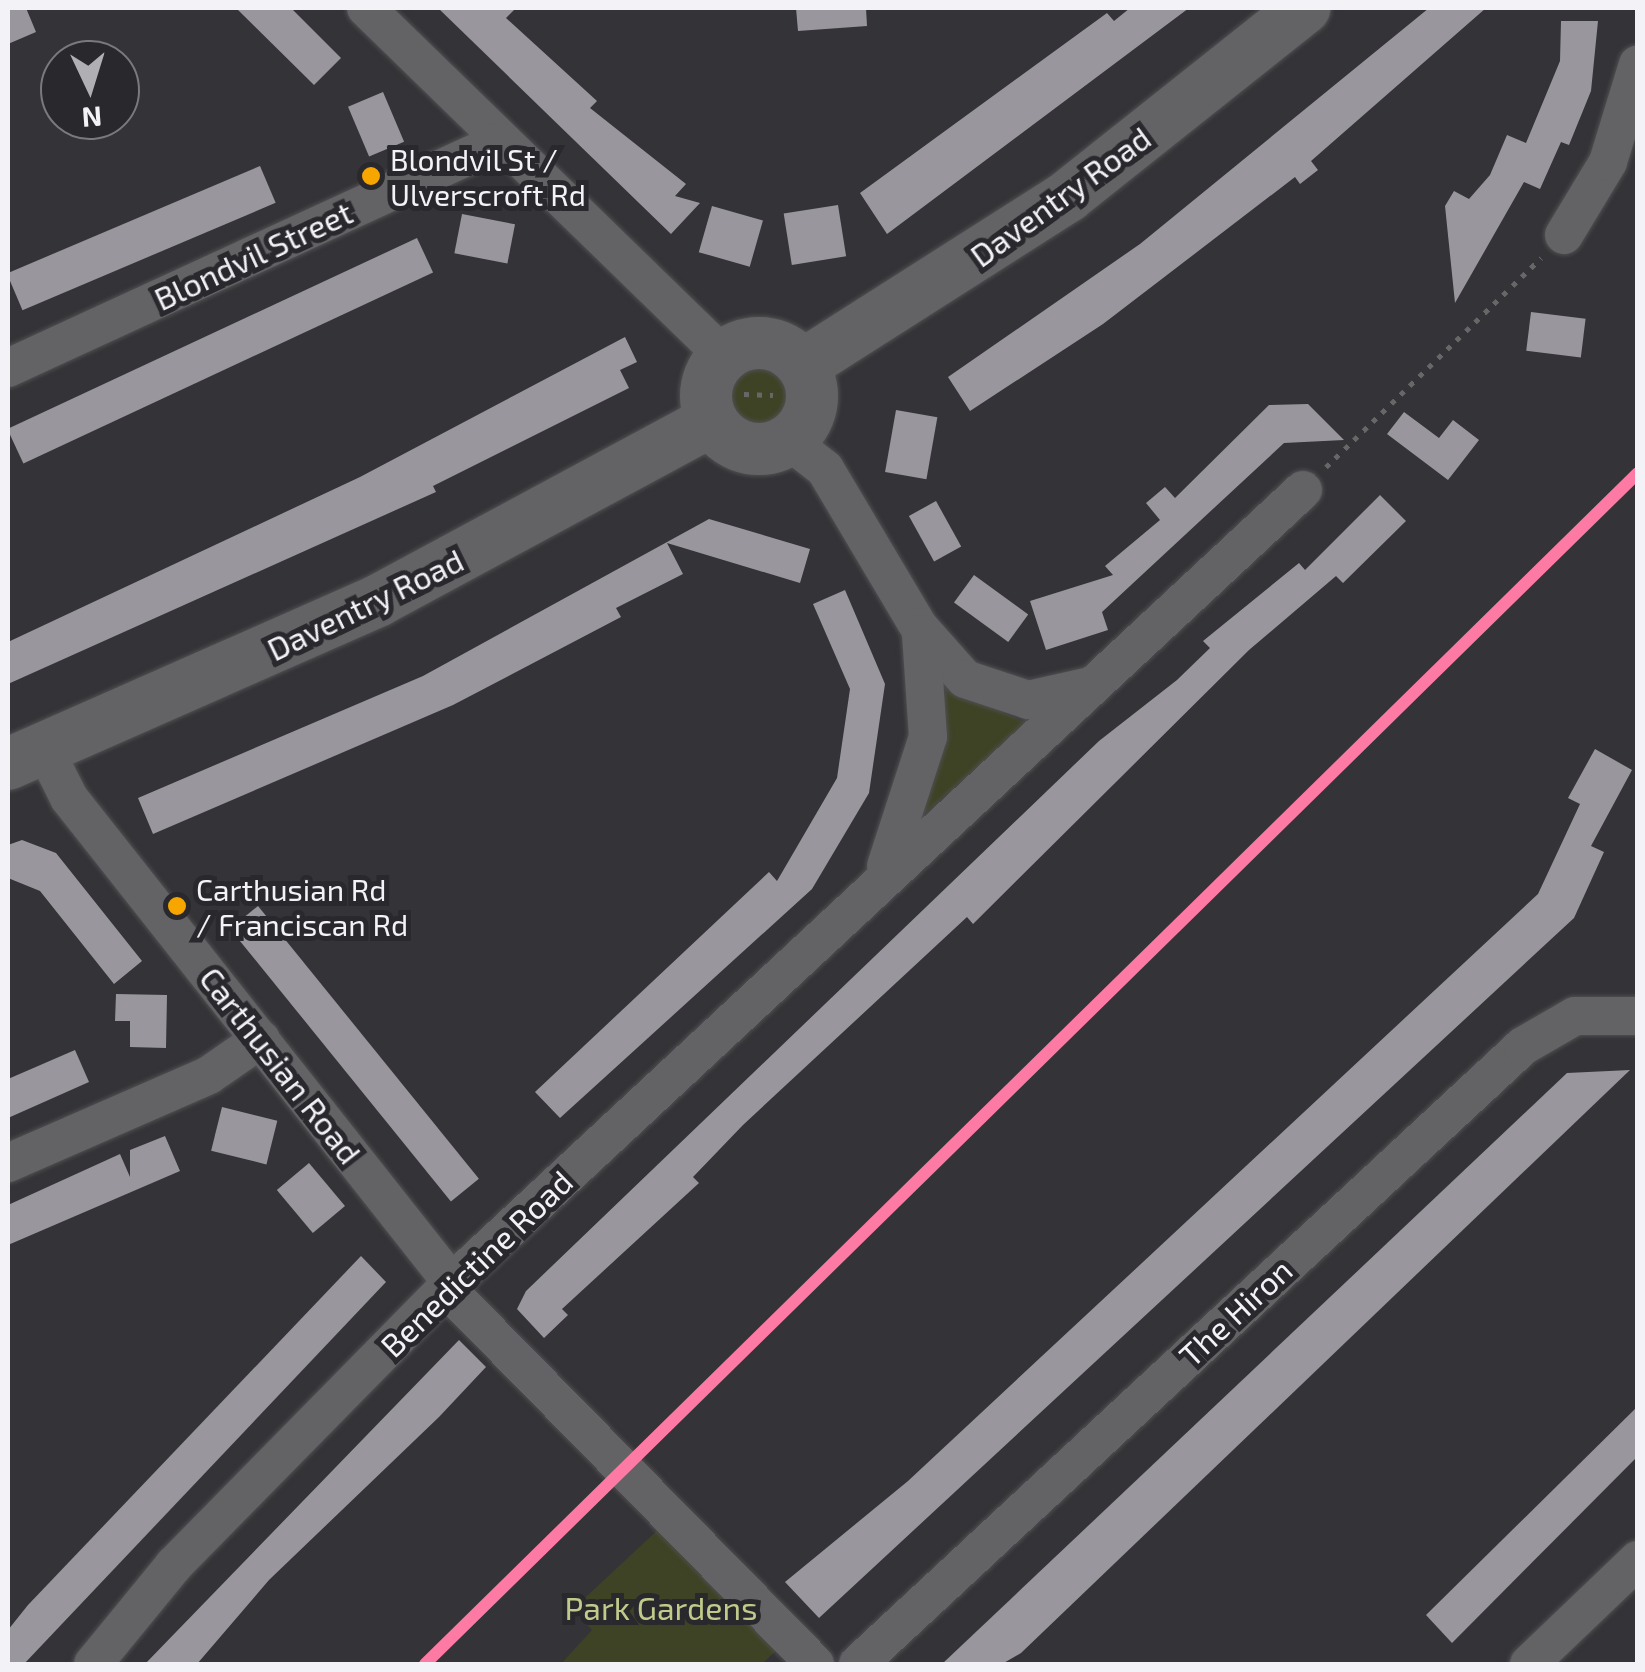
<!DOCTYPE html>
<html>
<head>
<meta charset="utf-8">
<style>
  body { margin:0 }
  #map { position:relative; width:1645px; height:1672px; overflow:hidden; background:#343337; font-family:"Exo 2",sans-serif }
  div>[style] { position:absolute }
  .green>* { inset:0; background:#3f4325 }
  .round { border-radius:50% }
  .building>* { inset:0; background:#99979d; transform-origin:0 0 }
  .path>* { height:5px; margin-top:-2.5px; transform-origin:0; background:repeating-linear-gradient(90deg,#676768 0 5px,transparent 0 13px) }
  .roads { filter:drop-shadow(0 0 2px #504f52) drop-shadow(0 0 2px #504f52) }
  .street>* { height:38px; margin:-19px; padding:0 19px; transform-origin:19px; border-radius:19px; background:#636365 }
  .secondary>* { height:52px; margin:-26px; padding:0 26px; transform-origin:26px; border-radius:26px; background:#636365 }
  .secondary>.ring { margin:-26px; padding:0; box-sizing:content-box; background:none; border:52px solid #636365; border-radius:50% }
  .rail-1>* { height:12px; margin:-6px; padding:0 6px; transform-origin:6px; border-radius:6px; background:#fd7aa5 }
  .dots>* { width:28px; height:28px; translate:-50% -50%; box-sizing:border-box; border:5px solid #29282d; border-radius:50% }
  span { translate:-50% -50%; white-space:nowrap; text-align:center; line-height:1.15; -webkit-text-stroke:10px #29282d; paint-order:stroke }
  .bus-label { font-size:30px; color:#f3f2f6 }
  .left { translate:0 -50%; text-align:left }
  .street-label { font-size:32px; color:#f3f2f6 }
  .park-label { font-size:32px; color:#c1ca8a }
  .frame { position:absolute; inset:0; border:10px solid #f3f2f6; pointer-events:none }
  .north { position:absolute; left:40px; top:40px; width:100px; height:100px; box-sizing:border-box; background:#29282d; border:2px solid #7a797d; border-radius:50%; rotate:176deg; font-size:28px; font-weight:700; line-height:40px; text-align:center; color:#f3f2f6 }
  .north::after { content:''; display:block; margin:auto; width:35px; height:45px; background:#b0afb3; clip-path:polygon(50% 0,100% 100%,50% 72%,0 100%) }
</style>
</head>
<body>
<div id="map">
  <div class="green">
    <div class="round" style="left:719px;top:355px;width:80px;height:80px"></div>
    <div style="clip-path:polygon(946px 686px,1026px 723px,926px 813px,923px 808px)"></div>
    <div style="clip-path:polygon(662px 1526px,778px 1649px,762px 1664px,561px 1664px,592px 1630px,573px 1609px)"></div>
  </div>
  <div class="building">
    <div style="clip-path:polygon(8px 8px,26px 8px,36px 32px,8px 44px)"></div>
    <div style="clip-path:polygon(236px 8px,291px 8px,341px 58px,314px 85px)"></div>
    <div style="clip-path:polygon(438px 8px,516px 8px,506px 18px,597px 101px,590px 108px,686px 184px,675px 196px,700px 203px,671px 234px)"></div>
    <div style="clip-path:polygon(796px 8px,866px 8px,867px 26px,798px 31px)"></div>
    <div style="clip-path:polygon(1130px 8px,1189px 8px,887px 234px,860px 193px,1107px 13px,1114px 21px)"></div>
    <div style="clip-path:polygon(1429px 8px,1486px 8px,1311px 161px,1318px 170px,1300px 184px,1295px 177px,1103px 324px,970px 411px,948px 377px,1140px 244px)"></div>
    <div style="clip-path:polygon(1561px 21px,1598px 21px,1591px 91px,1569px 145px,1561px 142px,1540px 189px,1524px 182px,1455px 303px,1445px 206px,1454px 191px,1469px 199px,1490px 175px,1507px 135px,1526px 143px,1560px 61px)"></div>
    <div style="left:383px;top:92px;width:54px;height:38px;rotate:67deg"></div>
    <div style="left:260px;top:166px;width:40px;height:275px;rotate:67deg"></div>
    <div style="left:838px;top:205px;width:52px;height:55px;rotate:81deg"></div>
    <div style="left:712px;top:206px;width:53px;height:48px;rotate:16deg"></div>
    <div style="left:462px;top:214px;width:54px;height:40px;rotate:11deg"></div>
    <div style="left:417px;top:238px;width:38px;height:452px;rotate:65deg"></div>
    <div style="left:1531px;top:312px;width:55px;height:39px;rotate:7deg"></div>
    <div style="clip-path:polygon(625px 337px,637px 362px,620px 370px,629px 388px,433px 486px,436px 492px,8px 684px,8px 642px,360px 477px)"></div>
    <div style="clip-path:polygon(1308px 404px,1344px 440px,1284px 443px,1102px 612px,1108px 630px,1046px 650px,1030px 601px,1113px 575px,1105px 566px,1160px 520px,1146px 503px,1165px 487px,1175px 498px,1269px 405px)"></div>
    <div style="left:896px;top:410px;width:42px;height:63px;rotate:10deg"></div>
    <div style="clip-path:polygon(1404px 412px,1439px 438px,1453px 420px,1479px 440px,1448px 480px,1387px 434px)"></div>
    <div style="clip-path:polygon(1380px 495px,1406px 521px,1343px 583px,1336px 576px,1249px 650px,973px 924px,967px 917px,743px 1125px,693px 1177px,699px 1183px,562px 1309px,568px 1315px,544px 1338px,517px 1309px,526px 1291px,1099px 741px,1177px 680px,1210px 648px,1203px 641px,1299px 563px,1305px 570px)"></div>
    <div style="left:936px;top:501px;width:52px;height:31px;rotate:61deg"></div>
    <div style="clip-path:polygon(709px 519px,810px 549px,800px 583px,667px 543px,683px 574px,616px 608px,621px 617px,453px 705px,153px 834px,138px 798px,423px 676px)"></div>
    <div style="left:974px;top:575px;width:67px;height:34px;rotate:36deg"></div>
    <div style="clip-path:polygon(845px 590px,885px 684px,869px 793px,812px 889px,560px 1118px,535px 1092px,769px 872px,777px 881px,837px 778px,850px 689px,813px 604px)"></div>
    <div style="clip-path:polygon(1595px 749px,1632px 770px,1591px 846px,1604px 852px,1574px 918px,819px 1618px,785px 1582px,908px 1481px,1538px 894px,1580px 804px,1568px 798px)"></div>
    <div style="clip-path:polygon(22px 840px,56px 853px,142px 961px,114px 984px,40px 891px,8px 878px,8px 845px)"></div>
    <div style="left:258px;top:906px;width:351px;height:36px;rotate:51deg"></div>
    <div style="clip-path:polygon(116px 994px,167px 995px,166px 1048px,130px 1047px,130px 1021px,115px 1021px)"></div>
    <div style="clip-path:polygon(75px 1050px,89px 1082px,8px 1118px,8px 1079px)"></div>
    <div style="clip-path:polygon(1630px 1070px,1021px 1653px,1002px 1664px,942px 1664px,1567px 1073px)"></div>
    <div style="left:222px;top:1107px;width:57px;height:45px;rotate:14deg"></div>
    <div style="clip-path:polygon(165px 1136px,180px 1171px,8px 1245px,8px 1205px,120px 1154px,130px 1177px,130px 1150px)"></div>
    <div style="left:309px;top:1163px;width:56px;height:42px;rotate:50deg"></div>
    <div style="clip-path:polygon(361px 1256px,386px 1282px,24px 1664px,8px 1664px,8px 1630px,28px 1605px)"></div>
    <div style="clip-path:polygon(459px 1340px,486px 1367px,439px 1417px,269px 1580px,197px 1664px,145px 1664px)"></div>
    <div style="clip-path:polygon(1638px 1406px,1638px 1456px,1452px 1643px,1426px 1615px)"></div>
  </div>
  <div class="path">
    <div style="left:744px;top:394px;width:29px;rotate:2deg"></div>
    <div style="left:1326px;top:467px;width:300px;rotate:-44.2deg"></div>
  </div>
  <div class="roads">
    <div class="street">
      <div style="left:366px;top:8px;width:499px;rotate:44.2deg"></div>
      <div style="left:1564px;top:235px;width:85px;rotate:-58.9deg"></div>
      <div style="left:1608px;top:162px;width:102px;rotate:-73deg"></div>
      <div style="left:8px;top:368px;width:541px;rotate:-24.72deg"></div>
      <div style="left:788px;top:440px;width:47px;rotate:38.1deg"></div>
      <div style="left:825px;top:469px;width:184px;rotate:59.3deg"></div>
      <div style="left:919px;top:627px;width:69px;rotate:48.5deg"></div>
      <div style="left:965px;top:679px;width:66px;rotate:18.4deg"></div>
      <div style="left:1028px;top:700px;width:59px;rotate:-12.6deg"></div>
      <div style="left:44px;top:748px;width:56px;rotate:63.4deg"></div>
      <div style="left:69px;top:798px;width:618px;rotate:51.7deg"></div>
      <div style="left:886px;top:866px;width:136px;rotate:-72deg"></div>
      <div style="left:928px;top:737px;width:103px;rotate:-93.9deg"></div>
      <div style="left:8px;top:1163px;width:219px;rotate:-23.6deg"></div>
      <div style="left:209px;top:1075px;width:63px;rotate:-34.7deg"></div>
      <div style="left:446px;top:1288px;width:527px;rotate:45.54deg"></div>
      <div style="left:93px;top:1664px;width:128px;rotate:-50.7deg"></div>
      <div style="left:174px;top:1565px;width:388px;rotate:-45.5deg"></div>
      <div style="left:446px;top:1288px;width:1171px;rotate:-42.96deg"></div>
      <div style="left:858px;top:1664px;width:908px;rotate:-42.9deg"></div>
      <div style="left:1523px;top:1046px;width:60px;rotate:-30deg"></div>
      <div style="left:1575px;top:1016px;width:63px"></div>
      <div style="left:1529px;top:1664px;width:151px;rotate:-43.7deg"></div>
    </div>
    <div class="secondary">
      <div class="ring" style="left:706px;top:343px;width:54px;height:54px"></div>
      <div style="left:803px;top:365px;width:314px;rotate:-32.5deg"></div>
      <div style="left:1068px;top:196px;width:302px;rotate:-38.5deg"></div>
      <div style="left:8px;top:764px;width:406px;rotate:-23.8deg"></div>
      <div style="left:379px;top:600px;width:378px;rotate:-28.3deg"></div>
    </div>
  </div>
  <div class="rail-1">
    <div style="left:425px;top:1664px;width:1700px;rotate:-44.48deg"></div>
  </div>
  <div class="dots">
    <div style="left:371px;top:176px;background:#f7a600"></div>
    <div style="left:177px;top:906px;background:#f7a600"></div>
  </div>
  <div class="bus-label">
    <span class="left" style="left:390px;top:176px">Blondvil St /<br>Ulverscroft Rd</span>
    <span class="left" style="left:196px;top:906px">Carthusian Rd<br>/ Franciscan Rd</span>
  </div>
  <div class="street-label">
    <span style="left:1060px;top:196px;rotate:-36deg">Daventry Road</span>
    <span style="left:253px;top:255px;rotate:-25deg">Blondvil Street</span>
    <span style="left:365px;top:604px;rotate:-26deg">Daventry Road</span>
    <span style="left:281px;top:1065px;rotate:52deg">Carthusian Road</span>
    <span style="left:476px;top:1263px;rotate:-44deg">Benedictine Road</span>
    <span style="left:1235px;top:1312px;rotate:-43deg">The Hiron</span>
  </div>
  <div class="park-label">
    <span style="left:661px;top:1607px">Park Gardens</span>
  </div>
  <div class="frame"></div>
  <div class="north">N</div>
</div>
</body>
</html>
